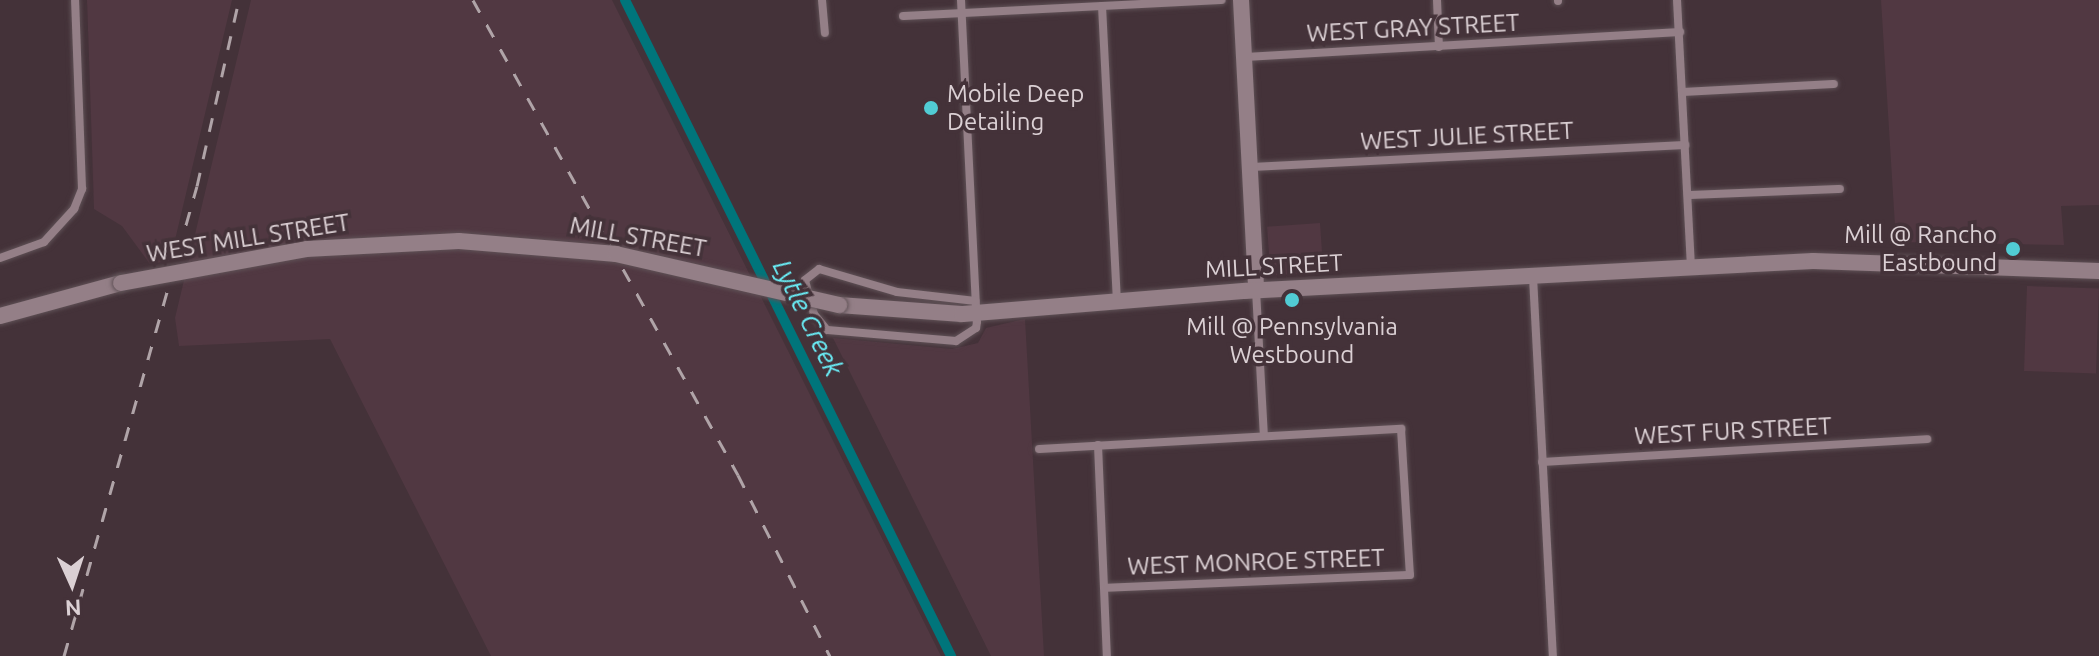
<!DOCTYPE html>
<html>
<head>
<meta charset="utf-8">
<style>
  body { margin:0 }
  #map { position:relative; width:2099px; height:656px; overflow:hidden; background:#443239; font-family:Ubuntu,sans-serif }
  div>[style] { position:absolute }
  .built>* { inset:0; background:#513842; transform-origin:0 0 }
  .canal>* { height:10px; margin:-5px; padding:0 5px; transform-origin:5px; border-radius:5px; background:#00757b }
  .roads { filter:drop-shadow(0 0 2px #5f5156) drop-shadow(0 0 2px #5f5156) }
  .street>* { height:8px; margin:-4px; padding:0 4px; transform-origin:4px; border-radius:4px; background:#947f87 }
  .secondary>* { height:16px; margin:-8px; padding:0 8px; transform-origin:8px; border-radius:8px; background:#947f87 }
  .rail>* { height:3px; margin-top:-1.5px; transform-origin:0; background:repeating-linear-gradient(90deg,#b0a4a8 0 14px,transparent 0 28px) }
  .bridges { filter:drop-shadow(0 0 2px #5f5156) drop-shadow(0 0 2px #5f5156) }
  .secondary-bridge>* { height:16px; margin:-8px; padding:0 8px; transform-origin:8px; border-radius:8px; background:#947f87 }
  .dots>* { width:22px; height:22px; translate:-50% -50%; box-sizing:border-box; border:4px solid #443239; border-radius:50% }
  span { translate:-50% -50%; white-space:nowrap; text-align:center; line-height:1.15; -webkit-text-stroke:7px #443239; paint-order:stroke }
  .street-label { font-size:24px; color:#dbd0d4 }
  .poi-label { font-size:24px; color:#dbd0d4 }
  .left { translate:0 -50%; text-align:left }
  .right { translate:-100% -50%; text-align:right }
  .water-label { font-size:26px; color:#6af0f9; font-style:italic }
  .north { position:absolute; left:32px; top:544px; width:80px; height:80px; -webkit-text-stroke:6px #443239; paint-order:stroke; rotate:177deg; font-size:22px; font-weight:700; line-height:32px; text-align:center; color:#dbd0d4 }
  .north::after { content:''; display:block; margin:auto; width:28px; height:36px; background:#dbd0d4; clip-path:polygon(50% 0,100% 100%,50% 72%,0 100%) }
</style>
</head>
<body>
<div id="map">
  <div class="built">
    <div style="clip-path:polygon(87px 0,232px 0,170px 261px,150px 264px,122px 226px,94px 209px)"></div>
    <div style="clip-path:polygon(251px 0,612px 0,941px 656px,491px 656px,330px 339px,179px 346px,175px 318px)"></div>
    <div style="clip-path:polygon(1881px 0,2099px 0,2099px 205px,2061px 206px,2064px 245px,1896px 242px)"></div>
    <div style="left:1320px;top:223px;width:49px;height:53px;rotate:86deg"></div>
    <div style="left:2027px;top:286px;width:72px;height:85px;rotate:2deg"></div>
    <div style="clip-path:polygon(1025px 319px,1044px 656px,991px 656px,833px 338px,952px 349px,978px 343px,986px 328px)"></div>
  </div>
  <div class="canal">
    <div style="left:625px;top:0;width:733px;rotate:63.57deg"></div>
  </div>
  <div class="roads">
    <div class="street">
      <div style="left:822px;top:0;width:33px;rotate:85deg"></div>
      <div style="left:961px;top:0;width:322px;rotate:87.2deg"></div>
      <div style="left:977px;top:322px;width:6px;rotate:99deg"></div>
      <div style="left:976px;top:328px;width:24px;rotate:147deg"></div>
      <div style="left:956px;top:341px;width:129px;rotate:-175.1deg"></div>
      <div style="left:827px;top:330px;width:21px;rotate:-129deg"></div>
      <div style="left:814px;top:314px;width:35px;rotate:-105deg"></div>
      <div style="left:805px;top:280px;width:18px;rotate:-38deg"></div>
      <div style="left:819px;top:269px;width:81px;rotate:16.4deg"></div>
      <div style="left:897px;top:292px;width:79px;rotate:6.6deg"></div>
      <div style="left:1437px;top:0;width:47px;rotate:87.6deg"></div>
      <div style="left:1558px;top:0;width:1px;rotate:90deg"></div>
      <div style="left:1677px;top:0;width:268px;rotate:87deg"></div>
      <div style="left:1102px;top:6px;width:293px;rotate:87.1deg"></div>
      <div style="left:903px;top:16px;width:319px;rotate:-2.9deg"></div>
      <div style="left:1245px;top:57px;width:436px;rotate:-3.3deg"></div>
      <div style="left:1682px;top:92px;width:152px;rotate:-3deg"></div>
      <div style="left:1251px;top:167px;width:435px;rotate:-2.9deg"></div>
      <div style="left:1688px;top:195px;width:152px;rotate:-2.3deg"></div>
      <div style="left:0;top:258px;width:47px;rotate:-20deg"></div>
      <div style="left:44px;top:242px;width:45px;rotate:-47.7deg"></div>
      <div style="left:74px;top:209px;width:22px;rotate:-68deg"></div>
      <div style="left:82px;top:189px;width:189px;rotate:-92.1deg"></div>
      <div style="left:1533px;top:277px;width:380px;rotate:87deg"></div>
      <div style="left:1256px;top:290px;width:146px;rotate:86.9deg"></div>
      <div style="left:1098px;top:445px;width:211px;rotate:87.6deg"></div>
      <div style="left:1039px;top:449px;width:363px;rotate:-3.2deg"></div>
      <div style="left:1401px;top:429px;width:146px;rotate:86.5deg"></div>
      <div style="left:1410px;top:575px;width:305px;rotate:177.6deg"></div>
      <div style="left:1542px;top:462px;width:386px;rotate:-3.4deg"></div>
    </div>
    <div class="secondary">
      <div style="left:1241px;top:0;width:290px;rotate:87deg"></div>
      <div style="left:839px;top:305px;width:123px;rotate:4.2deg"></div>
      <div style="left:962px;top:314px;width:283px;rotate:-4.7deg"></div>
      <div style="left:1244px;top:291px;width:570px;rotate:-3.02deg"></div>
      <div style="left:1813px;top:261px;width:286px;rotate:2deg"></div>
      <div style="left:0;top:316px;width:125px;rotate:-15.3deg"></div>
    </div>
  </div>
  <div class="rail">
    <div style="left:473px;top:0;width:544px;rotate:60.84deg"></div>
    <div style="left:738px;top:475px;width:203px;rotate:63.1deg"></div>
    <div style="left:64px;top:656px;width:488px;rotate:-74.2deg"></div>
    <div style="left:197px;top:186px;width:191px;rotate:-77.3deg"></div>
  </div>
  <div class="bridges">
    <div class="secondary-bridge">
      <div style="left:121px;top:283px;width:188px;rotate:-10.4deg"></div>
      <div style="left:306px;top:249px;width:153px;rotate:-3deg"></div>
      <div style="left:459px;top:241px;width:158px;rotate:4.7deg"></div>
      <div style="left:616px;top:254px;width:229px;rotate:12.9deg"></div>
    </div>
  </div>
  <div class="dots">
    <div style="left:931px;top:108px;background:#51ccd4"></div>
    <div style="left:2013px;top:249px;background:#51ccd4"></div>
    <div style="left:1292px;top:300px;background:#51ccd4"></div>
  </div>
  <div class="street-label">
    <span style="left:1413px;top:28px;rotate:-3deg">WEST GRAY STREET</span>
    <span style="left:1467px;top:136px;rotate:-3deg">WEST JULIE STREET</span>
    <span style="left:638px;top:237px;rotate:10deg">MILL STREET</span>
    <span style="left:248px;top:238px;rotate:-9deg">WEST MILL STREET</span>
    <span style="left:1274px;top:266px;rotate:-3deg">MILL STREET</span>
    <span style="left:1733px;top:431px;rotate:-3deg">WEST FUR STREET</span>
    <span style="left:1256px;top:562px;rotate:-2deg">WEST MONROE STREET</span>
  </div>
  <div class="poi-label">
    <span class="left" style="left:947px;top:108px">Mobile Deep<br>Detailing</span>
    <span class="right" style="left:1997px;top:249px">Mill @ Rancho<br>Eastbound</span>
    <span style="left:1292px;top:341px">Mill @ Pennsylvania<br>Westbound</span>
  </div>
  <div class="water-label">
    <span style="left:808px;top:318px;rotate:64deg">Lytle Creek</span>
  </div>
  <div class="north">N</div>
</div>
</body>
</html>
